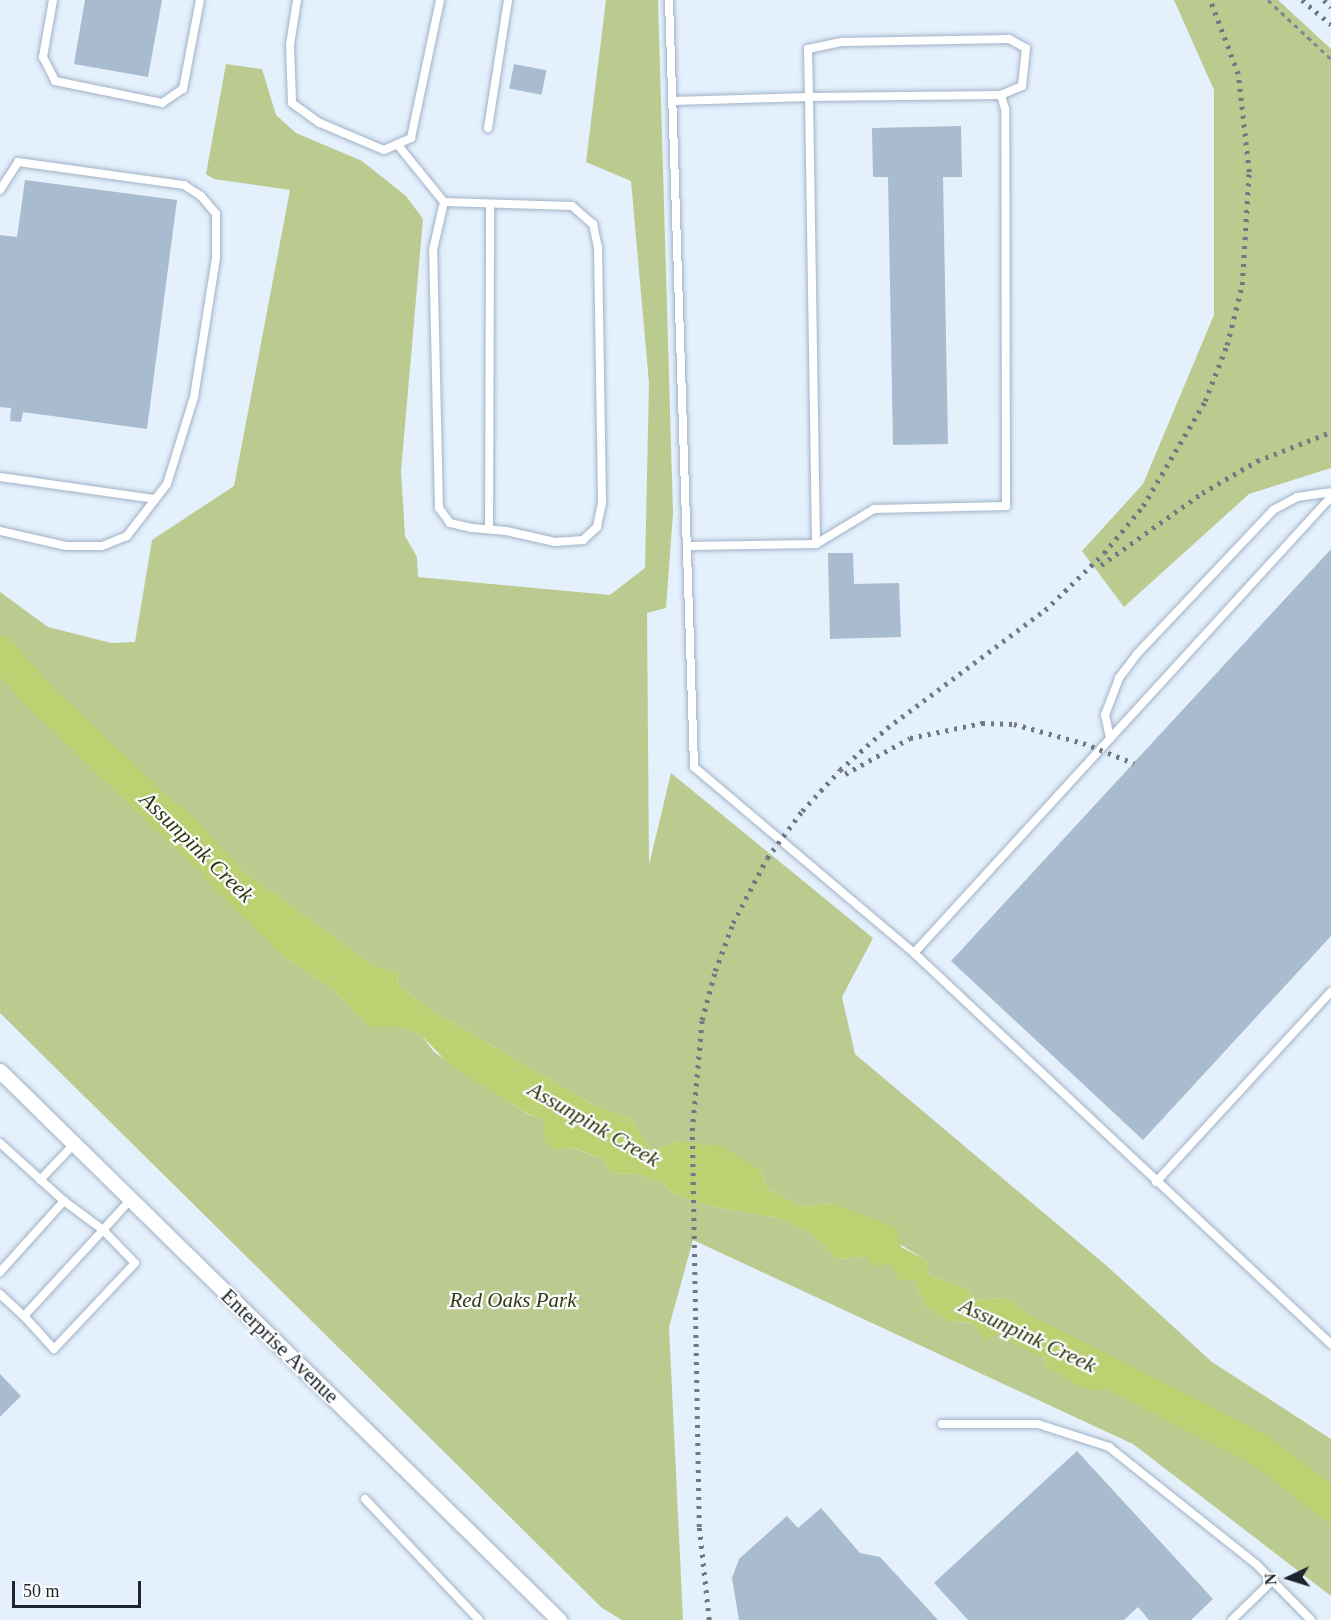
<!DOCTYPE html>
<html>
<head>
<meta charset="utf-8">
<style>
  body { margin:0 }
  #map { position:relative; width:1331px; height:1620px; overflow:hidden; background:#e4f0fc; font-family:Georgia,serif }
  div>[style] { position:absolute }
  .green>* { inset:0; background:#bbca8e }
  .water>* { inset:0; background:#bbd172 }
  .river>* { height:32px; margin:-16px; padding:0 16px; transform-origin:16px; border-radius:16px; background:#bbd172 }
  .building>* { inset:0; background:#a8bbcf; transform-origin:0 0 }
  .path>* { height:3px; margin-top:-1.5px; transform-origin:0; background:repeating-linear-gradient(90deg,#7f8892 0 4.5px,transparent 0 9px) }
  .roads { filter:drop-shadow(0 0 2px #a0b2c6) drop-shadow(0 0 2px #a0b2c6) }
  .service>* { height:8px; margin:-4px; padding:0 4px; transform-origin:4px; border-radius:4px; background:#fff }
  .minor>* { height:15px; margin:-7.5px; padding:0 7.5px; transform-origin:7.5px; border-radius:7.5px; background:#fff }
  .rail>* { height:4.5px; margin-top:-2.25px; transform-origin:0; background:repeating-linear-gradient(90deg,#707983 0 3px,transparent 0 9px) }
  span { translate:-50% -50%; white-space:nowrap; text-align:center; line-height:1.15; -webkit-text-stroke:4.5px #fcfcfc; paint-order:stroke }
  .park-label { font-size:21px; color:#323b13; font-style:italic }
  .street-label { font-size:21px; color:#1d242c }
  .water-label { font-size:22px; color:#303810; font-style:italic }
  .north { position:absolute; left:1259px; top:1548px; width:60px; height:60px; -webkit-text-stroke:4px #fcfcfc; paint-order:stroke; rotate:266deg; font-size:16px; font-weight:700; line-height:24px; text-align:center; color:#1d242c }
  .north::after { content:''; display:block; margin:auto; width:21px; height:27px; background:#1d242c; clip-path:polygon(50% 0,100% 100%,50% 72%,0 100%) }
  .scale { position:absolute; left:12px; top:1581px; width:129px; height:27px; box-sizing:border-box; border:3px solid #1d242c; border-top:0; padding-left:8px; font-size:18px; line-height:21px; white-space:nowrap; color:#1d242c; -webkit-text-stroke:4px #fcfcfc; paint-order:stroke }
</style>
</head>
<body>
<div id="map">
  <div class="green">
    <div style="clip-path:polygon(evenodd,606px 0,658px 0,673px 513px,666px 608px,647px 613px,649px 865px,671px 773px,873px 938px,842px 997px,855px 1054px,1108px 1267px,1212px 1362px,1331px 1439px,1331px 1596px,1133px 1444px,693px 1240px,669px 1327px,683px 1620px,622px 1620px,602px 1608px,0 1013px,0 592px,48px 627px,111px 643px,135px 642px,152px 540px,234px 486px,290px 190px,214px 179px,206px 174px,226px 64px,262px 69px,276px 115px,296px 133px,362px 161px,406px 196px,423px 219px,401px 471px,405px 536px,417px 557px,418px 577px,610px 595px,645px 568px,649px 383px,631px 181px,586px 162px,606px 0,179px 803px,242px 870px,374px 966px,398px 973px,397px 984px,428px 1008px,590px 1103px,632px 1120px,652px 1152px,677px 1141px,760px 1170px,768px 1189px,802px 1207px,831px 1203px,926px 1260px,929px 1275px,968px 1289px,973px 1300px,1006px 1298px,1049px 1329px,1065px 1358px,1108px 1382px,1048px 1368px,1038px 1349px,973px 1323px,948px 1321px,925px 1306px,913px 1280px,892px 1264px,868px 1257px,838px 1259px,811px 1234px,778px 1218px,710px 1206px,673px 1194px,662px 1183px,637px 1174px,611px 1173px,603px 1159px,572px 1148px,553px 1149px,545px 1142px,544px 1118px,529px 1115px,434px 1052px,422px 1036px,402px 1027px,369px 1027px,332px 989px,285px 958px,248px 917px,179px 803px)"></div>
    <div style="clip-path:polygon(1174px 0,1278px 0,1331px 49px,1331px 468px,1249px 494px,1124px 607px,1082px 551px,1143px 484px,1214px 315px,1214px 90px)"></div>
  </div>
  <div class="water">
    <div style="clip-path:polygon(178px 801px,242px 870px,374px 966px,398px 973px,397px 984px,428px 1008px,590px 1103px,632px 1120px,652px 1152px,677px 1141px,724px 1147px,760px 1170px,768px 1189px,802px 1207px,831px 1203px,897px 1228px,901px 1247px,926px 1260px,929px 1275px,968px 1289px,973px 1300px,1006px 1298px,1049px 1329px,1065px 1358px,1109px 1381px,1100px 1392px,1081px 1387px,1048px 1368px,1038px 1349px,998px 1334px,984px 1340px,973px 1323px,948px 1321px,925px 1306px,913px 1280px,899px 1280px,892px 1264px,872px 1266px,868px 1257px,838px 1259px,811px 1234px,778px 1218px,710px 1206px,673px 1194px,662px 1183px,637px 1174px,611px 1173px,603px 1159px,573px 1148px,554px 1150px,545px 1142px,543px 1118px,530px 1115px,450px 1065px,422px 1036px,402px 1027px,369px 1027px,332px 989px,285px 958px,204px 878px)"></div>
  </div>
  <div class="river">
    <div style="left:0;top:651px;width:52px;rotate:49.6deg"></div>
    <div style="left:34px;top:691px;width:259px;rotate:43.7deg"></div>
    <div style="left:1020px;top:1328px;width:271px;rotate:26.9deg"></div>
    <div style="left:1262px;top:1451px;width:88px;rotate:38deg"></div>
  </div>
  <div class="building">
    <div style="clip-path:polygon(85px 0,162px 0,148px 77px,74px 64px)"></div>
    <div style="left:514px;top:64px;width:33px;height:25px;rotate:11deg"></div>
    <div style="clip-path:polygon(961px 126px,962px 177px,943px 177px,948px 444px,893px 445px,888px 177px,873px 177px,872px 128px)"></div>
    <div style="clip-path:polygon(25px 180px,177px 200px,147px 429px,23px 412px,21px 422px,10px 421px,11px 408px,0 407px,0 235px,17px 237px)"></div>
    <div style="clip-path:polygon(1331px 549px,1331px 936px,1143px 1140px,951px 961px)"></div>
    <div style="clip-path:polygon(828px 553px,853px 553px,854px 584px,899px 583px,901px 637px,830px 639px)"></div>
    <div style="clip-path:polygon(0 1374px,21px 1396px,0 1417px)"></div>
    <div style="clip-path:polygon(1077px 1451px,1213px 1599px,1191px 1620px,1149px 1620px,1138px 1607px,1124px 1620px,968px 1620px,934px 1583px)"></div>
    <div style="clip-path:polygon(821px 1508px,860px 1553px,880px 1557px,938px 1620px,739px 1620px,732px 1578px,739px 1559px,787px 1516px,798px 1528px)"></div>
  </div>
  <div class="path">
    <div style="left:1268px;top:0;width:86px;rotate:43.1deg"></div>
  </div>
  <div class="roads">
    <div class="service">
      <div style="left:53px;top:0;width:58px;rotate:100deg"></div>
      <div style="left:43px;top:57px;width:27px;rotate:63deg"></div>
      <div style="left:55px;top:81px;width:109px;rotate:11.6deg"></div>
      <div style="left:162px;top:103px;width:25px;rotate:-34deg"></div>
      <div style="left:183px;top:89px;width:91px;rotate:-79.2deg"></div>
      <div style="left:297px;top:0;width:46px;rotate:98.8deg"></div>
      <div style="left:290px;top:45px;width:58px;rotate:88deg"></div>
      <div style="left:292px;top:103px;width:34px;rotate:36deg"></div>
      <div style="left:320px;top:123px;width:69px;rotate:22.9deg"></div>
      <div style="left:384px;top:150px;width:30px;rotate:-24deg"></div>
      <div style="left:411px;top:138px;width:141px;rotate:-78.1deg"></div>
      <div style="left:669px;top:0;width:767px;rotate:88.13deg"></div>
      <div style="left:694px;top:767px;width:288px;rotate:40.2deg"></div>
      <div style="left:914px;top:953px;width:572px;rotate:43.16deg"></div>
      <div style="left:1009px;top:39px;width:19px;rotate:28deg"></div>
      <div style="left:1026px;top:48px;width:38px;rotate:96deg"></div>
      <div style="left:1022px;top:86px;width:23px;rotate:157deg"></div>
      <div style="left:1001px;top:95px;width:192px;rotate:179.4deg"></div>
      <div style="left:809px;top:97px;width:48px;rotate:-91.2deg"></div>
      <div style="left:808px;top:49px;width:35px;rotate:-12deg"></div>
      <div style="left:842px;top:42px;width:167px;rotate:-1deg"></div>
      <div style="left:673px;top:101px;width:136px;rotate:-1.7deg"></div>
      <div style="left:809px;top:97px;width:447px;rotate:89.1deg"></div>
      <div style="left:488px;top:128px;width:130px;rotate:-81.1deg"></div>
      <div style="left:397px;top:144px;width:75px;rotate:51deg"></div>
      <div style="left:444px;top:202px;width:128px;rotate:1.8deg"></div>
      <div style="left:572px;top:206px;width:28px;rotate:41deg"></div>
      <div style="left:593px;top:224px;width:24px;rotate:78deg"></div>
      <div style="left:598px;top:247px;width:256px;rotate:89.1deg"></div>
      <div style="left:602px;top:503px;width:25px;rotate:102deg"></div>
      <div style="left:597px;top:527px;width:19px;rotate:137deg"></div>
      <div style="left:583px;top:540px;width:28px;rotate:176deg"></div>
      <div style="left:555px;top:542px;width:50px;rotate:-167.3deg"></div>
      <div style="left:506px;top:531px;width:34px;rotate:-175deg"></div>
      <div style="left:472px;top:528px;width:23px;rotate:-167deg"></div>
      <div style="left:450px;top:523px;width:19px;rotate:-126deg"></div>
      <div style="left:439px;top:508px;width:258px;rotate:-91.3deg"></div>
      <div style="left:433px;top:250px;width:49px;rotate:-77.1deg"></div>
      <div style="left:0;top:190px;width:33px;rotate:-57deg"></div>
      <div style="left:18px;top:162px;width:168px;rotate:7.9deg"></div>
      <div style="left:184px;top:185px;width:20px;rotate:33deg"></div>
      <div style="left:201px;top:196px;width:23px;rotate:50deg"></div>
      <div style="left:216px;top:214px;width:44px;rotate:90deg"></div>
      <div style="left:216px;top:258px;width:141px;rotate:99deg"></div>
      <div style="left:194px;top:397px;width:91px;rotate:107.2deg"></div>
      <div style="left:167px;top:484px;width:66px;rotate:127.6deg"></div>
      <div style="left:127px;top:536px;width:27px;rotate:158deg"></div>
      <div style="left:102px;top:546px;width:36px;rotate:180deg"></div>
      <div style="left:66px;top:546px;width:68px;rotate:-167.2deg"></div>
      <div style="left:0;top:477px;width:157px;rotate:8.1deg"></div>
      <div style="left:489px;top:529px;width:325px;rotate:-89.8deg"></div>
      <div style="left:687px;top:546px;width:129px;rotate:-0.9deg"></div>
      <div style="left:816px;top:544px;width:68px;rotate:-31.1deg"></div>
      <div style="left:874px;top:509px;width:132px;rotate:-1.3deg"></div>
      <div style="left:1006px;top:506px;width:397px;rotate:-90.1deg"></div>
      <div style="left:1005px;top:109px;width:15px;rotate:-106deg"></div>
      <div style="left:1110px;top:738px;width:24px;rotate:-102deg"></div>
      <div style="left:1105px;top:715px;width:40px;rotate:-69deg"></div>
      <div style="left:1119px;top:678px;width:30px;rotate:-53deg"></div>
      <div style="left:1137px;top:654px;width:198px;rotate:-46.6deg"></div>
      <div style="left:1273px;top:510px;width:27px;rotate:-28deg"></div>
      <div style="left:1297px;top:497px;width:34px;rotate:-8deg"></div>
      <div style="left:914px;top:953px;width:618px;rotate:-47.56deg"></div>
      <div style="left:0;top:1143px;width:86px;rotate:42.2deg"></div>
      <div style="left:40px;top:1180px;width:50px;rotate:-46.6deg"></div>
      <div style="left:1156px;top:1182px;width:258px;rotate:-47.4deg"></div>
      <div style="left:0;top:1272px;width:96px;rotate:-48deg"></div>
      <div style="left:64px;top:1201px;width:49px;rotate:36.6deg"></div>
      <div style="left:103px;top:1230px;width:46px;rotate:45.9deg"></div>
      <div style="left:135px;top:1263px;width:118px;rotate:133.3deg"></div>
      <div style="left:54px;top:1349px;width:45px;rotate:-132.3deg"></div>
      <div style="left:24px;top:1316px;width:117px;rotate:-47.4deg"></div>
      <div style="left:103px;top:1230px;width:42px;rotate:-47.9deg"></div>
      <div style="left:0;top:1294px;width:33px;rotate:43deg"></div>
      <div style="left:942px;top:1424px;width:96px"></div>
      <div style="left:1038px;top:1424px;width:75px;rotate:17.9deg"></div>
      <div style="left:1109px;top:1447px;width:188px;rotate:38.5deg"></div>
      <div style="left:1256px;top:1564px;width:78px;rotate:45.5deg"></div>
      <div style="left:365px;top:1499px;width:166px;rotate:46.7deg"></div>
      <div style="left:1232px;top:1620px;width:56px;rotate:-44.3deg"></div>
    </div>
    <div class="minor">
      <div style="left:0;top:1071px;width:784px;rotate:44.48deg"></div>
    </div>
  </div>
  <div class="rail">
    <div style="left:1302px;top:0;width:38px;rotate:40deg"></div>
    <div style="left:1324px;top:0;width:10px;rotate:45deg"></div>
    <div style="left:1101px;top:565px;width:124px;rotate:-35.5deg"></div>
    <div style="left:1202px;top:493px;width:64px;rotate:-30.2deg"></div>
    <div style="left:1257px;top:461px;width:79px;rotate:-21.4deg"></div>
    <div style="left:845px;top:774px;width:74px;rotate:-29deg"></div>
    <div style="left:910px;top:738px;width:74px;rotate:-11.8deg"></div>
    <div style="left:982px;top:723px;width:32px;rotate:2deg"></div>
    <div style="left:1014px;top:724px;width:72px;rotate:15.4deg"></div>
    <div style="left:1083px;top:743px;width:55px;rotate:21.4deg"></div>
    <div style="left:709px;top:1620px;width:94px;rotate:-96.1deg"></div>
    <div style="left:699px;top:1527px;width:396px;rotate:-91deg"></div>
    <div style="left:692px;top:1131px;width:111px;rotate:-84.9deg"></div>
    <div style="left:702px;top:1020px;width:51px;rotate:-75.1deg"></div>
    <div style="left:715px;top:971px;width:51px;rotate:-69.4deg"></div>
    <div style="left:733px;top:923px;width:73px;rotate:-62.4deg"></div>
    <div style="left:767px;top:858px;width:59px;rotate:-53.3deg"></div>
    <div style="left:802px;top:811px;width:56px;rotate:-47.2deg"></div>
    <div style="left:840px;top:770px;width:63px;rotate:-41.8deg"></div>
    <div style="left:887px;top:728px;width:197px;rotate:-36.8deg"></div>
    <div style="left:1045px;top:610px;width:82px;rotate:-44deg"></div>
    <div style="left:1104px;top:553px;width:61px;rotate:-50.3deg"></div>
    <div style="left:1143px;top:506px;width:122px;rotate:-59.4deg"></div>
    <div style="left:1205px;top:401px;width:60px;rotate:-68.6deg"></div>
    <div style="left:1227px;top:345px;width:62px;rotate:-76deg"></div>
    <div style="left:1242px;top:285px;width:113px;rotate:-86.5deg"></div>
    <div style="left:1249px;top:172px;width:99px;rotate:-96.4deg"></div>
    <div style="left:1238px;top:74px;width:79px;rotate:-110.7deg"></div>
  </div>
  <div class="park-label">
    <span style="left:513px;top:1300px">Red Oaks Park</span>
  </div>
  <div class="street-label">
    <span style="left:280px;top:1346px;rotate:44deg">Enterprise Avenue</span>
  </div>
  <div class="water-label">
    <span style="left:197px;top:847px;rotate:44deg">Assunpink Creek</span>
    <span style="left:594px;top:1124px;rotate:30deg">Assunpink Creek</span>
    <span style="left:1028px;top:1335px;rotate:25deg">Assunpink Creek</span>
  </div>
  <div class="north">N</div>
  <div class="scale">50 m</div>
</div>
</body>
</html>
